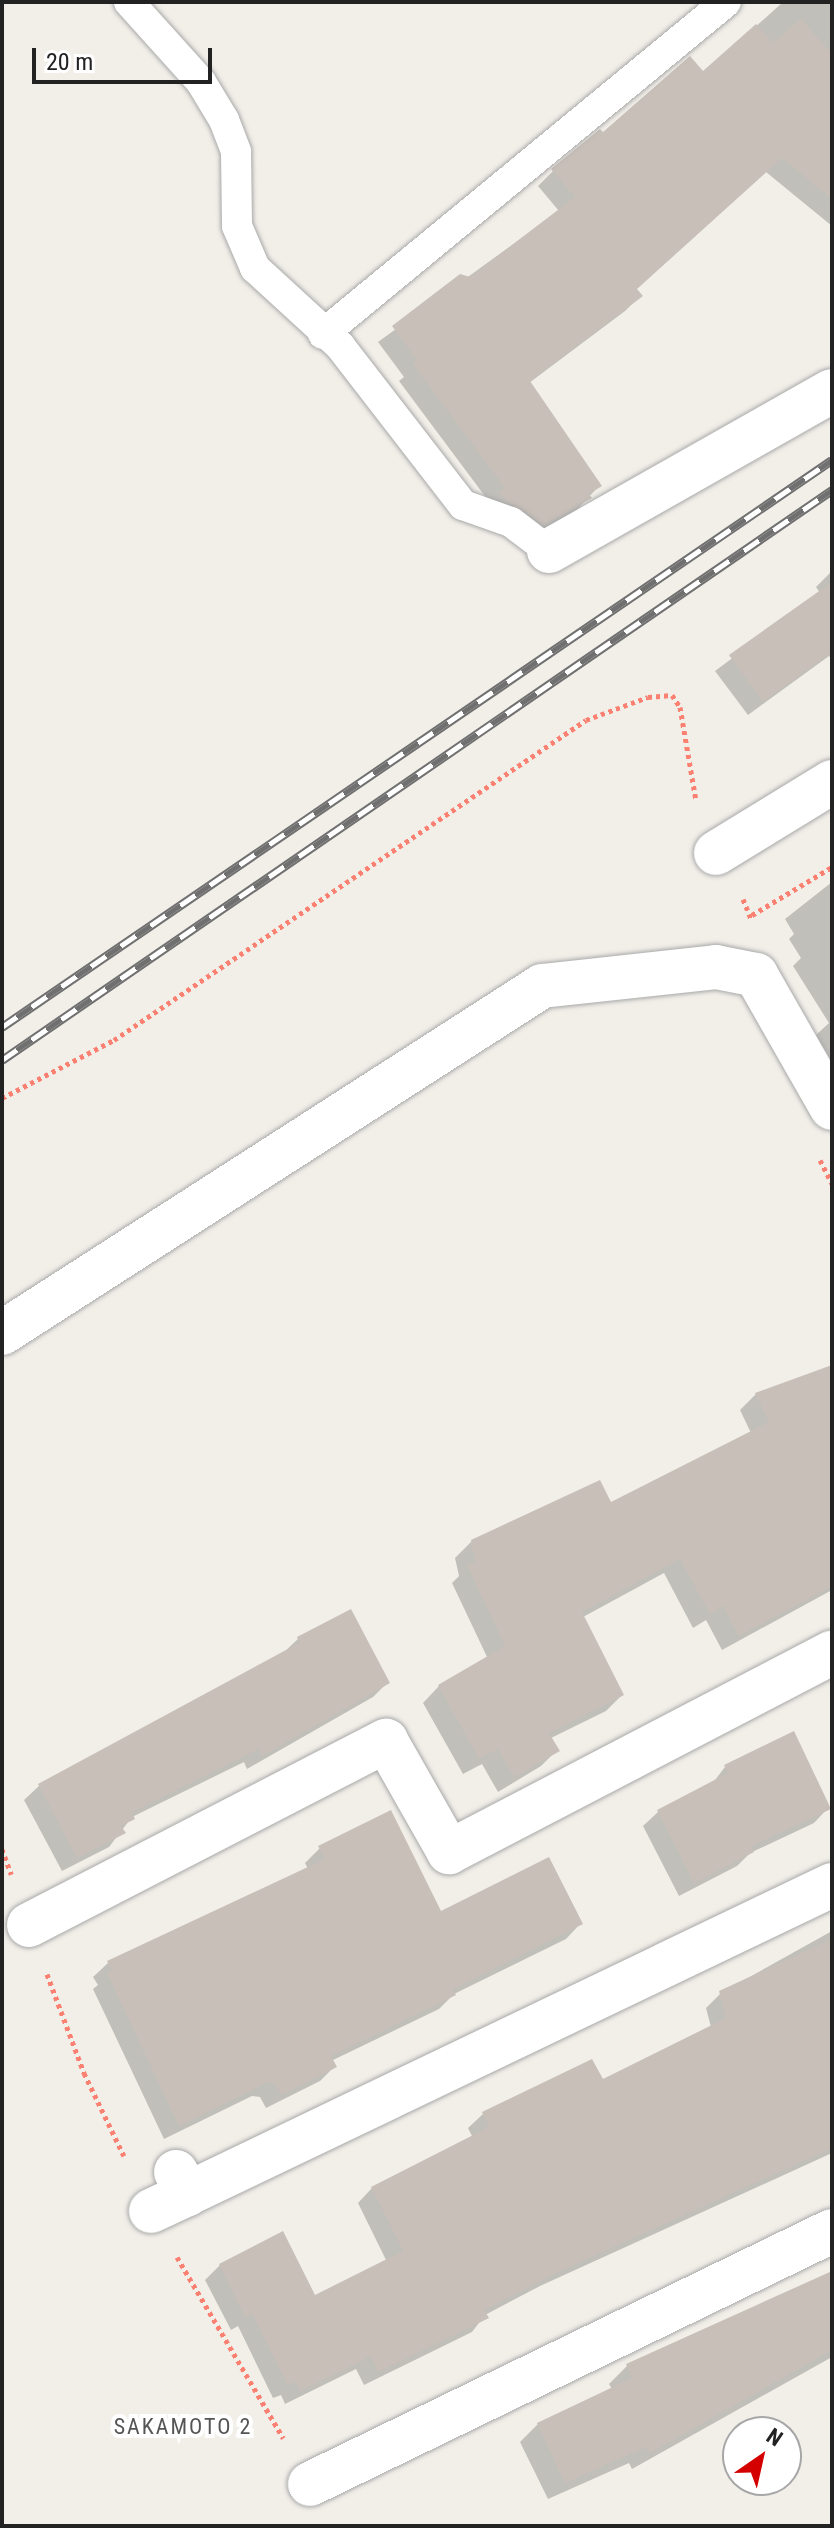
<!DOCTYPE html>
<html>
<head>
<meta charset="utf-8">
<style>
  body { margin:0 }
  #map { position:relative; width:834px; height:2528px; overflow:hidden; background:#f2efe9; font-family:"Roboto Condensed",sans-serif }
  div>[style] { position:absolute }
  .shadow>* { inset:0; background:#0003 }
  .building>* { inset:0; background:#c7bfb8 }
  .path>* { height:5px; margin-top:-2.5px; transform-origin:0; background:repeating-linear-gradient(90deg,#fa8072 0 4px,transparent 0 8px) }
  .roads { filter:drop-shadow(0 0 2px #a9a9a9) drop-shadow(0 0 2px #a9a9a9) }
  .lane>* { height:30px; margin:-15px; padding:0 15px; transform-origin:15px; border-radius:15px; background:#fff }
  .street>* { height:44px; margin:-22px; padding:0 22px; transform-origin:22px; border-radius:22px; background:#fff }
  .rail>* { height:9px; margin-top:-4.5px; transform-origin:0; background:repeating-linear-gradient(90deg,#fff 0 18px,#707070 0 36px); box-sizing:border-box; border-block:2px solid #707070 }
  span { translate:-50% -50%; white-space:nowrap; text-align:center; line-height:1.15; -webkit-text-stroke:8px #fff; paint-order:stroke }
  .neighbourhood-label { font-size:22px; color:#555; letter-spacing:2px }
  .frame { position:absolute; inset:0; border:4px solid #222; pointer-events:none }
  .north { position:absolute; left:722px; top:2416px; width:80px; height:80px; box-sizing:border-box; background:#fff; border:2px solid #a7a7a7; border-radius:50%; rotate:34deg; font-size:22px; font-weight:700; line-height:32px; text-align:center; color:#222 }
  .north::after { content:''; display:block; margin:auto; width:28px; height:36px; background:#d40000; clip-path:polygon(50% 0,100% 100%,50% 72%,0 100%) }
  .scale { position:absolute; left:32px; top:48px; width:180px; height:36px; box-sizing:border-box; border:4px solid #222; border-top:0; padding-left:10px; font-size:24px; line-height:28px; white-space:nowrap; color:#222; -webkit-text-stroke:6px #fff; paint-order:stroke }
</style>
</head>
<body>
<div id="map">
  <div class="shadow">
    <div style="clip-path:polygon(783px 2px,832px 2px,832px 226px,766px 172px,635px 290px,640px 296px,625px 311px,529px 383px,599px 486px,574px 513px,528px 539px,490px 503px,399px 381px,404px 377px,378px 342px,559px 211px,538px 186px,553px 171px,703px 74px)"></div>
    <div style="clip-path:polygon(832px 571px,832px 660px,829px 656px,748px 715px,715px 671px,820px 593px,816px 587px)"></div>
    <div style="clip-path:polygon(832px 882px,832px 1062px,816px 1035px,829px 1023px,793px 966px,801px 958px,789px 939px,794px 934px,785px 919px)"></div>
    <div style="clip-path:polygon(832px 1377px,832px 1590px,722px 1650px,706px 1620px,693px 1628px,664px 1573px,583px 1617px,622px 1695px,606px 1711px,551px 1738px,557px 1750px,541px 1766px,498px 1792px,482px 1764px,463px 1774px,423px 1703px,439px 1686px,488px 1659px,452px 1583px,459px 1576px,455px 1558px,472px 1541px,610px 1505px,751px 1433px,740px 1410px,756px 1394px)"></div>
    <div style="clip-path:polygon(298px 1639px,387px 1683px,373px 1697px,247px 1769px,244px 1762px,132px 1817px,109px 1847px,62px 1871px,24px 1800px,39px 1786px,282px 1654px)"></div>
    <div style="clip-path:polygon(725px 1767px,828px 1808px,814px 1823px,750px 1853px,737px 1866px,679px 1896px,643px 1826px,658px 1812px,712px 1784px)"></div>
    <div style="clip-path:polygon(320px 1848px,440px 1914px,580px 1924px,566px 1939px,454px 1994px,439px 2009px,331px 2061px,334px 2067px,320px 2081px,266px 2108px,260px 2097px,252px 2096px,164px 2139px,93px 1989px,98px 1985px,93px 1977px,108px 1963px,308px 1869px,305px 1863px)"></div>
    <div style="clip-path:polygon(832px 1931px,832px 2153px,540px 2286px,485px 2315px,472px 2332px,364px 2385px,356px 2369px,285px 2404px,281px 2395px,273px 2398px,238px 2326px,231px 2330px,205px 2280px,220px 2265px,314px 2297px,387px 2262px,358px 2203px,372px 2188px,473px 2138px,468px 2128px,483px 2114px,591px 2062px,602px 2082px,711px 2027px,706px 2008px,721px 1993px)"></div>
    <div style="clip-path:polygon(832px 2274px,832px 2357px,632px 2469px,629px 2463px,548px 2499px,520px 2442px,538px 2424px,612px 2389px,609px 2384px,627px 2366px)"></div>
  </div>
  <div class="building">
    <div style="clip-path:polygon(801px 19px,832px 54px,832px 199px,782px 158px,637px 289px,643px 296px,530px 381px,602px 486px,589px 494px,592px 498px,544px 525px,506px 501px,499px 492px,505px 488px,413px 364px,417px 360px,392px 326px,460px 274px,470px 277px,575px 197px,551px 169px,600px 129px,603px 132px,690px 56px,703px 71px,756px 24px,773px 43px)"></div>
    <div style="clip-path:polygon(832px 582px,832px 652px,763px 702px,729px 655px)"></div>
    <div style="clip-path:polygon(832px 1365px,832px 1586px,739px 1636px,723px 1606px,710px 1614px,680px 1559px,582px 1612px,624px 1695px,549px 1733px,560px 1751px,514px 1777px,498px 1749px,479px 1759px,438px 1685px,505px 1646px,467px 1565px,475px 1562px,471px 1540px,600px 1480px,611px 1502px,769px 1422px,755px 1393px)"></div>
    <div style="clip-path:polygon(351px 1609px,390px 1683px,262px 1756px,259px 1749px,132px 1812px,135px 1819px,121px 1826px,126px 1833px,77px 1858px,38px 1784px,299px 1643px,297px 1637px)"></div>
    <div style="clip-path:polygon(794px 1731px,831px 1809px,751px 1846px,754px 1852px,694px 1883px,657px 1810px,728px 1773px,724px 1765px)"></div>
    <div style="clip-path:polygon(391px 1810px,441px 1911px,549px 1857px,583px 1924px,453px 1989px,456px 1995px,331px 2056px,337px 2067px,281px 2095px,275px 2083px,268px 2082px,179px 2126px,107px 1973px,112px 1971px,107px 1961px,325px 1859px,318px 1846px)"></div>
    <div style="clip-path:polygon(832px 1939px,832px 2148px,556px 2273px,484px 2310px,489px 2318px,378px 2372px,371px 2356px,300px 2391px,296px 2382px,288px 2385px,252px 2313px,245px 2317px,219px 2264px,283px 2231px,315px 2295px,403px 2251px,371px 2187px,489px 2127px,482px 2112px,592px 2059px,603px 2079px,726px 2018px,719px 1991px)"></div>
    <div style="clip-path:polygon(832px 2271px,832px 2350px,650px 2453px,646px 2447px,565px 2483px,537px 2423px,632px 2378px,626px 2364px)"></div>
  </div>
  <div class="path">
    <div style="left:743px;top:899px;width:22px;rotate:68deg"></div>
    <div style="left:752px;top:915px;width:93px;rotate:-31deg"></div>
    <div style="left:2px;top:1098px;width:126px;rotate:-27.4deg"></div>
    <div style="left:114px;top:1040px;width:570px;rotate:-34.14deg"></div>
    <div style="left:586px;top:720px;width:66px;rotate:-20.4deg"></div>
    <div style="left:648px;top:697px;width:24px;rotate:-5deg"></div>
    <div style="left:672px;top:695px;width:14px;rotate:56deg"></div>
    <div style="left:680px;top:707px;width:95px;rotate:80.3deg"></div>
    <div style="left:820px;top:1160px;width:27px;rotate:63deg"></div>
    <div style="left:2px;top:1849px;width:27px;rotate:70deg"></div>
    <div style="left:47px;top:1974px;width:106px;rotate:69.5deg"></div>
    <div style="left:84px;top:2073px;width:92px;rotate:64.3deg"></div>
    <div style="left:177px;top:2257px;width:210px;rotate:59.6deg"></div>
  </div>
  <div class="roads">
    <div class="lane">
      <div style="left:129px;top:2px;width:108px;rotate:48deg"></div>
      <div style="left:201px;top:82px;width:44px;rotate:58.8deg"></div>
      <div style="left:224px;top:120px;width:34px;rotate:69deg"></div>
      <div style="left:236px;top:152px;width:74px;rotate:89.2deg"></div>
      <div style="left:237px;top:226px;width:46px;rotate:66.8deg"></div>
      <div style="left:255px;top:268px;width:115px;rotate:42.5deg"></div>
      <div style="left:340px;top:346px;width:201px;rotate:52.3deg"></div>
      <div style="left:463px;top:505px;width:51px;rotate:19.5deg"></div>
      <div style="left:511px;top:522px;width:48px;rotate:37.3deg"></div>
      <div style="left:323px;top:334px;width:522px;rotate:-39.48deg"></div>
    </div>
    <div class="street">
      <div style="left:549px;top:551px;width:325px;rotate:-29.5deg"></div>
      <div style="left:716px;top:853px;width:136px;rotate:-31.5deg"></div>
      <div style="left:2px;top:1333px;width:642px;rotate:-32.72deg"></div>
      <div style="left:542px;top:986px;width:175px;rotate:-6.2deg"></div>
      <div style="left:716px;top:967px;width:41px;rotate:11.3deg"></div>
      <div style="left:756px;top:975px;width:153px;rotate:60.3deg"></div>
      <div style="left:29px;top:1925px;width:402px;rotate:-27.3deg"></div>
      <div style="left:386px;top:1741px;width:128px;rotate:60.4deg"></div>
      <div style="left:449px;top:1852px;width:432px;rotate:-27.5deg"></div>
      <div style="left:176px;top:2172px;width:25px;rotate:63deg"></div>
      <div style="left:187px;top:2194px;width:715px;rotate:-25.6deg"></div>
      <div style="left:151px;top:2211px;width:40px;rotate:-25deg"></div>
      <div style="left:310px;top:2484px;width:580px;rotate:-25.86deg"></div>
    </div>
  </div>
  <div class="rail">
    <div style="left:2px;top:1027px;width:1005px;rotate:-34.34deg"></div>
    <div style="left:2px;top:1060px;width:1007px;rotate:-34.48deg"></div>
  </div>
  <div class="neighbourhood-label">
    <span style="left:183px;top:2427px">SAKAMOTO 2</span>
  </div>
  <div class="frame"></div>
  <div class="north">N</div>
  <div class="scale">20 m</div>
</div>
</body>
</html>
